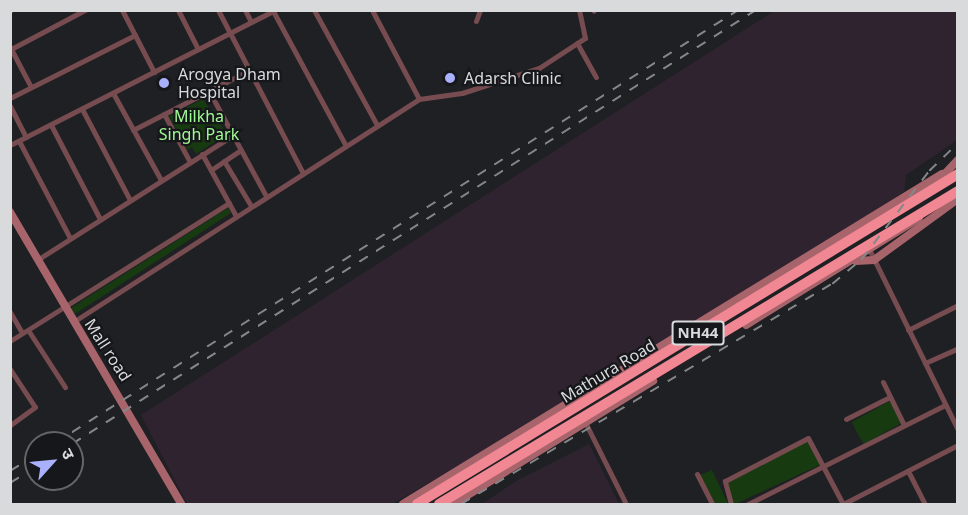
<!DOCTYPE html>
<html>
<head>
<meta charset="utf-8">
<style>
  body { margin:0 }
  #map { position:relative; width:968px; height:515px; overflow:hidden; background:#1f2023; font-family:"Noto Sans","Noto Sans Devanagari",sans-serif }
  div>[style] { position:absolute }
  .industrial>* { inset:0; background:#2f2330 }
  .green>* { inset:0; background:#173a11; transform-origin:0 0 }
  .street>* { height:5px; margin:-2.5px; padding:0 2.5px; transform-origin:2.5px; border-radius:2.5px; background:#774c50 }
  .secondary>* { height:8px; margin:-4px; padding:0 4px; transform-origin:4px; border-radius:4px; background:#a8646b }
  .highway>* { height:10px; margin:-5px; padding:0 5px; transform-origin:5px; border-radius:5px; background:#f08792 }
  .rail>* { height:1.5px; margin-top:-0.75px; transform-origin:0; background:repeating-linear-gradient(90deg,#858688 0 10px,transparent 0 20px) }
  .dots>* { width:16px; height:16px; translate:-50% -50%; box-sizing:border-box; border:3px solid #16171a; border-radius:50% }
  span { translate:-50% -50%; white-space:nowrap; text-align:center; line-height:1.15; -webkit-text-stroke:4.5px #16171a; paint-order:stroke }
  .shield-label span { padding:2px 4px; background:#16171a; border:2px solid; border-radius:4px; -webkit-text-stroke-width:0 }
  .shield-label { font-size:15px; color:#d9dadc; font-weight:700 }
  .poi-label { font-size:16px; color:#d9dadc }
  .left { translate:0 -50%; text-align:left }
  .park-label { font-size:16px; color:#a1f994 }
  .street-label { font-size:16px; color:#d9dadc }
  .frame { position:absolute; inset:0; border:12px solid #d9dadc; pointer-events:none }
  .north { position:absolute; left:24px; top:431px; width:60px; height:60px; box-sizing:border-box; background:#16171a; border:2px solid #646568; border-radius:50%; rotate:63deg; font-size:16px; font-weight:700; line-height:24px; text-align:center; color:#d9dadc }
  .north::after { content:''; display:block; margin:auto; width:21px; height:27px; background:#a9b0fc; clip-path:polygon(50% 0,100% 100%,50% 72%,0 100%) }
</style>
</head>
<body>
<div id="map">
  <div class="industrial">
    <div style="clip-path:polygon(774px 11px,957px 11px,957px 140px,906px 175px,904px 191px,875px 215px,661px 349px,392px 504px,187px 504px,141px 415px)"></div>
    <div style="clip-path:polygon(589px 444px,619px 504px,482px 504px,518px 480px)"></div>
  </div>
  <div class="green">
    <div style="clip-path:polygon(203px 99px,227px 134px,196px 154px,192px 147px,187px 150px,169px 116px)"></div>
    <div style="clip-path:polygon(228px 208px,231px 213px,75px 314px,71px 308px)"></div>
    <div style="left:890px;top:401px;width:25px;height:44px;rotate:61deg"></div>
    <div style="clip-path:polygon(807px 441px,820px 465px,735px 504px,724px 485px)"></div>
    <div style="clip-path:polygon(712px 470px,728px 504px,715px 504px,700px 475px)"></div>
  </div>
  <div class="street">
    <div style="left:122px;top:10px;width:70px;rotate:62.7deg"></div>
    <div style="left:178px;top:10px;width:44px;rotate:62.9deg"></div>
    <div style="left:218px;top:10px;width:184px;rotate:62.5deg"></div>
    <div style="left:245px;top:10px;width:13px;rotate:63deg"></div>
    <div style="left:314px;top:10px;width:131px;rotate:61.3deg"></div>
    <div style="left:593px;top:10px;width:1px;rotate:45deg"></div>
    <div style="left:10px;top:11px;width:1px;rotate:-45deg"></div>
    <div style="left:273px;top:11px;width:153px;rotate:61.6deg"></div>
    <div style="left:373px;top:12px;width:98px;rotate:62.1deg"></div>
    <div style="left:476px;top:21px;width:12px;rotate:-70deg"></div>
    <div style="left:577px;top:43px;width:39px;rotate:61deg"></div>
    <div style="left:10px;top:47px;width:45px;rotate:62.3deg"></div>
    <div style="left:11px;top:49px;width:84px;rotate:-27.8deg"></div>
    <div style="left:209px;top:91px;width:119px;rotate:61.5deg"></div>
    <div style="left:113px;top:93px;width:99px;rotate:61.1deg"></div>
    <div style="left:10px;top:98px;width:140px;rotate:-26.7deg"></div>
    <div style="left:10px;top:106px;width:35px;rotate:63deg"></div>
    <div style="left:82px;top:109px;width:103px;rotate:62.2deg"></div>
    <div style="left:164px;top:114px;width:55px;rotate:61.6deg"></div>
    <div style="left:51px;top:125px;width:106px;rotate:62.5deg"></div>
    <div style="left:133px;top:130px;width:129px;rotate:-27.2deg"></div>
    <div style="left:19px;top:141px;width:110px;rotate:62.3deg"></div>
    <div style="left:10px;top:145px;width:297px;rotate:-27deg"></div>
    <div style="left:202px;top:154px;width:71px;rotate:61.3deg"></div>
    <div style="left:224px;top:161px;width:52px;rotate:59deg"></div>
    <div style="left:211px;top:170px;width:36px;rotate:-34deg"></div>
    <div style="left:870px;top:251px;width:199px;rotate:63.8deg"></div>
    <div style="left:37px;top:260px;width:232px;rotate:-32.5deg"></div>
    <div style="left:10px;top:312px;width:24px;rotate:60deg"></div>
    <div style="left:73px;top:322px;width:412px;rotate:-32.8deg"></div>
    <div style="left:419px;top:99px;width:43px;rotate:-7.9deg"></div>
    <div style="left:462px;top:93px;width:81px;rotate:-18deg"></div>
    <div style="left:539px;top:68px;width:55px;rotate:-33.1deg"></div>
    <div style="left:585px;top:38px;width:29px;rotate:-102deg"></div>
    <div style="left:28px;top:330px;width:68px;rotate:57deg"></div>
    <div style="left:908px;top:330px;width:56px;rotate:-26.6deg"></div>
    <div style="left:10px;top:341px;width:259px;rotate:-32.2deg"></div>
    <div style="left:925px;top:363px;width:36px;rotate:-24deg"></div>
    <div style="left:10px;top:369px;width:45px;rotate:56.7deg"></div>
    <div style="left:35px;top:407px;width:31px;rotate:144deg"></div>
    <div style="left:883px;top:382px;width:48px;rotate:64deg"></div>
    <div style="left:846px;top:419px;width:49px;rotate:-26.6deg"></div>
    <div style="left:585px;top:422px;width:92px;rotate:63.4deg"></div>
    <div style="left:908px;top:471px;width:37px;rotate:63deg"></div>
    <div style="left:697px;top:474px;width:34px;rotate:63deg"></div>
    <div style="left:731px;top:504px;width:24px;rotate:-105deg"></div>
    <div style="left:725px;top:481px;width:93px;rotate:-27.4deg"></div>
    <div style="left:808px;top:438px;width:75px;rotate:62.1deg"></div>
    <div style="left:748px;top:504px;width:220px;rotate:-26.7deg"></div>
    <div style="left:843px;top:504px;width:129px;rotate:-27.2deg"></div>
  </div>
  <div class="secondary">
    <div style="left:941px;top:178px;width:25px;rotate:-47deg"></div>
    <div style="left:10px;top:212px;width:338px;rotate:59.6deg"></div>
    <div style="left:856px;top:261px;width:18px;rotate:-3deg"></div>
    <div style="left:874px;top:260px;width:104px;rotate:-36deg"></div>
    <div style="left:746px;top:325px;width:203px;rotate:-31.7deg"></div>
    <div style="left:403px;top:504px;width:632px;rotate:-31.48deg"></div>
    <div style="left:453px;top:504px;width:235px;rotate:-31.6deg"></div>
  </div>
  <div class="highway">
    <div style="left:417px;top:504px;width:634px;rotate:-31.38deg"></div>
    <div style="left:439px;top:504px;width:606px;rotate:-31.09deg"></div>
  </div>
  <div class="rail">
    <div style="left:55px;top:443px;width:809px;rotate:-32.37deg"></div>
    <div style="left:72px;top:444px;width:810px;rotate:-32.4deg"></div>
    <div style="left:10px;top:471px;width:31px;rotate:-32deg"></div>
    <div style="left:10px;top:483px;width:31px;rotate:-32deg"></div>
    <div style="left:461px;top:504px;width:431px;rotate:-30.7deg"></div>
    <div style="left:832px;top:284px;width:38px;rotate:-40deg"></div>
    <div style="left:861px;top:260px;width:112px;rotate:-52.6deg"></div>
    <div style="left:929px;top:171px;width:40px;rotate:-44deg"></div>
  </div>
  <div class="dots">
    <div style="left:450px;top:78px;background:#a9b0fc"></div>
    <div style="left:164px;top:83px;background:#a9b0fc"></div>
  </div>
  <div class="shield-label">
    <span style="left:698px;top:333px">NH44</span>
  </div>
  <div class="poi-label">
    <span class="left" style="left:178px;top:83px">Arogya Dham<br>Hospital</span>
    <span class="left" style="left:464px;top:78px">Adarsh Clinic</span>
  </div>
  <div class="park-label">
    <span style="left:199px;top:125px">Milkha<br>Singh Park</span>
  </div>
  <div class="street-label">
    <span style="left:108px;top:350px;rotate:57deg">Mall road</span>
    <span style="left:608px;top:371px;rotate:-31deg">Mathura Road</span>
  </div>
  <div class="frame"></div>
  <div class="north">उ</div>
</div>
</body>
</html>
